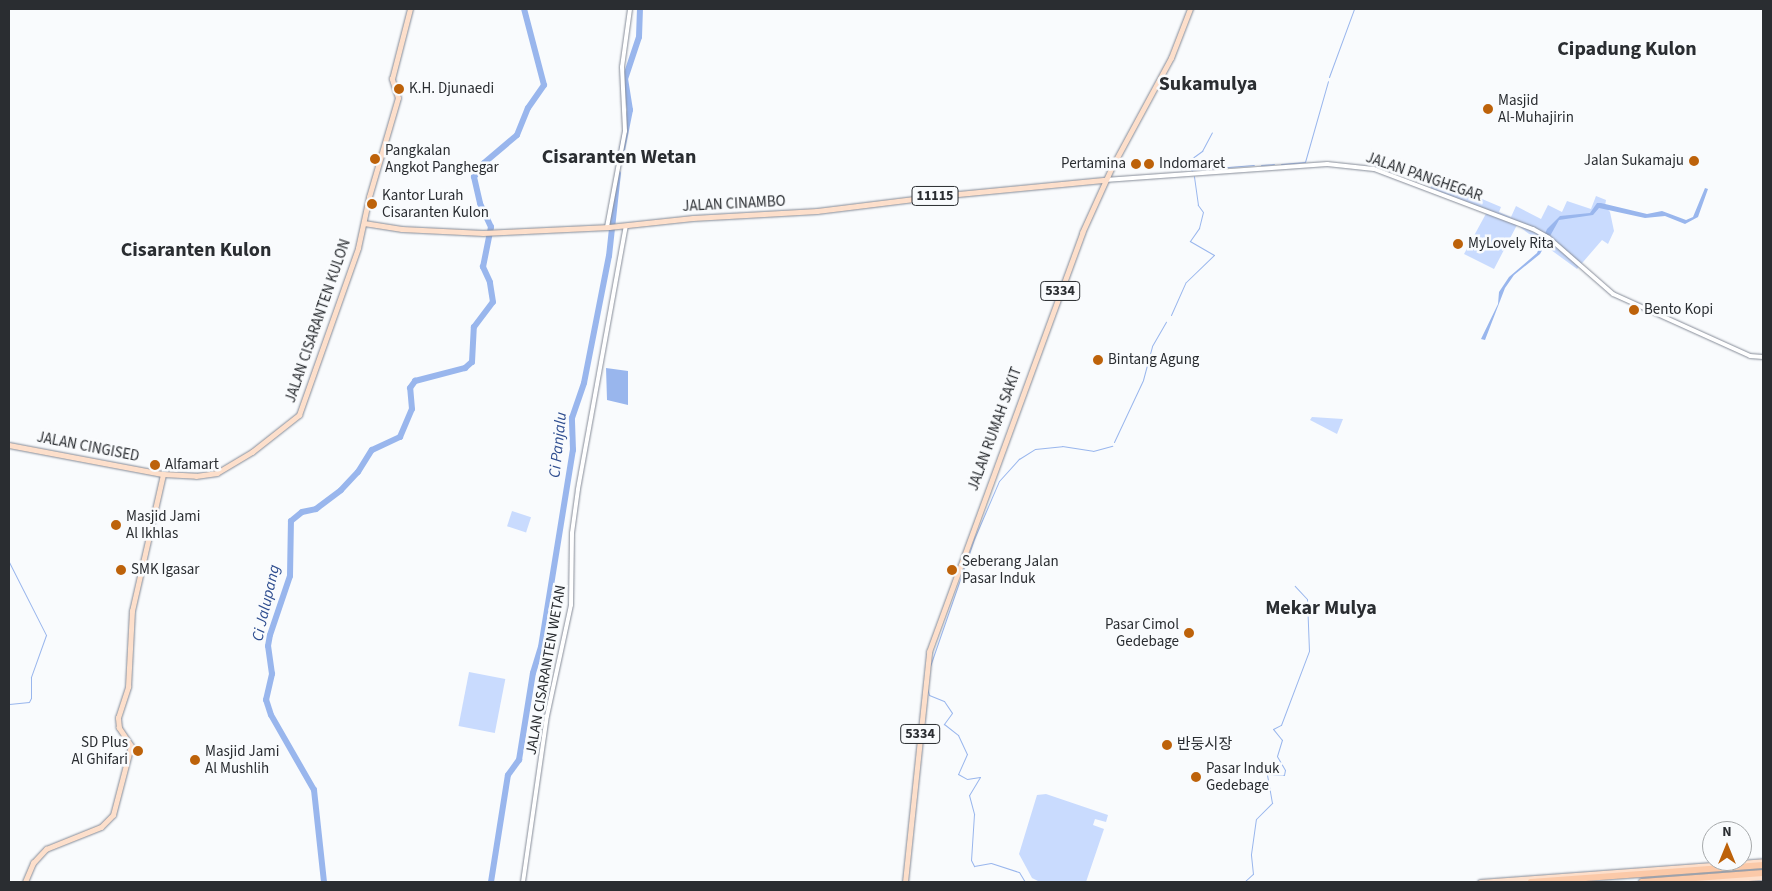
<!DOCTYPE html>
<html>
<head>
<meta charset="utf-8">
<style>
  body { margin:0 }
  #map { position:relative; width:1772px; height:891px; overflow:hidden; background:#f9fbfd; font-family:"Source Sans 3","Noto Sans KR",sans-serif }
  div>[style] { position:absolute }
  .green>* { inset:0; background:#c9dbfe; transform-origin:0 0 }
  .water>* { inset:0; background:#99b6ed }
  .stream>* { height:1px; margin:-0.5px; padding:0 0.5px; transform-origin:0.5px; border-radius:0.5px; background:#99b6ed }
  .river>* { height:6px; margin:-3px; padding:0 3px; transform-origin:3px; border-radius:3px; background:#99b6ed }
  .roads { filter:drop-shadow(0 0 1px #868c98) drop-shadow(0 0 1px #868c98) }
  .minor>* { height:4px; margin:-2px; padding:0 2px; transform-origin:2px; border-radius:2px; background:#fff }
  .major>* { height:4.5px; margin:-2.25px; padding:0 2.25px; transform-origin:2.25px; border-radius:2.25px; background:#fddfcb }
  .highway>* { height:5.5px; margin:-2.75px; padding:0 2.75px; transform-origin:2.75px; border-radius:2.75px; background:#fbc9a8 }
  .dots>* { width:14px; height:14px; translate:-50% -50%; box-sizing:border-box; border:2px solid #f9fbfd; border-radius:50% }
  span { translate:-50% -50%; white-space:nowrap; text-align:center; line-height:1.15; -webkit-text-stroke:5px #f9fbfd; paint-order:stroke }
  .shield-label span { padding:1px 4px; background:#f9fbfd; border:1px solid; border-radius:4px; -webkit-text-stroke-width:0 }
  .shield-label { font-size:14px; color:#2a2d31; font-weight:700 }
  .poi-label { font-size:15px; color:#2a2d31 }
  .left { translate:0 -50%; text-align:left }
  .right { translate:-100% -50%; text-align:right }
  .street-label { font-size:15px; color:#2a2d31 }
  .water-label { font-size:16px; color:#2f4e90; font-style:italic }
  .district-label { font-size:20px; color:#2a2d31; font-weight:700 }
  .frame { position:absolute; inset:0; border:10px solid #2a2d31; pointer-events:none }
  .north { position:absolute; left:1702px; top:821px; width:50px; height:50px; box-sizing:border-box; background:#f9fbfd; border:1px solid #a6a9ab; border-radius:50%; rotate:0deg; font-size:14px; font-weight:700; line-height:20px; text-align:center; color:#2a2d31 }
  .north::after { content:''; display:block; margin:auto; width:18px; height:22px; background:#bd620a; clip-path:polygon(50% 0,100% 100%,50% 72%,0 100%) }
</style>
</head>
<body>
<div id="map">
  <div class="green">
    <div style="clip-path:polygon(1435px 179px,1501px 207px,1499px 212px,1511px 217px,1516px 206px,1541px 219px,1548px 205px,1562px 212px,1567px 201px,1591px 209px,1596px 196px,1606px 200px,1605px 206px,1610px 212px,1614px 231px,1608px 244px,1602px 240px,1577px 269px,1517px 225px,1494px 269px,1464px 254px,1488px 210px,1430px 189px)"></div>
    <div style="clip-path:polygon(1312px 417px,1343px 419px,1337px 434px,1310px 420px)"></div>
    <div style="left:512px;top:511px;width:20px;height:16px;rotate:18deg"></div>
    <div style="left:469px;top:672px;width:37px;height:55px;rotate:11deg"></div>
    <div style="clip-path:polygon(1046px 794px,1108px 815px,1106px 822px,1095px 819px,1093px 825px,1104px 829px,1086px 882px,1040px 882px,1032px 878px,1019px 854px,1037px 795px)"></div>
  </div>
  <div class="water">
    <div style="clip-path:polygon(1705px 188px,1708px 189px,1698px 217px,1685px 224px,1665px 216px,1645px 218px,1599px 208px,1593px 215px,1559px 220px,1540px 254px,1514px 275px,1505px 288px,1485px 340px,1481px 339px,1498px 304px,1499px 292px,1509px 277px,1537px 253px,1547px 229px,1560px 216px,1590px 213px,1597px 203px,1601px 203px,1647px 214px,1662px 211px,1686px 220px,1693px 217px)"></div>
    <div style="clip-path:polygon(606px 368px,628px 371px,628px 405px,607px 400px)"></div>
  </div>
  <div class="stream">
    <div style="left:1329px;top:77px;width:72px;rotate:-69.8deg"></div>
    <div style="left:1281px;top:164px;width:24px;rotate:-5deg"></div>
    <div style="left:1305px;top:162px;width:84px;rotate:-74.1deg"></div>
    <div style="left:1261px;top:165px;width:13px;rotate:-4deg"></div>
    <div style="left:1191px;top:170px;width:63px;rotate:-4.5deg"></div>
    <div style="left:1192px;top:171px;width:12px;rotate:-95deg"></div>
    <div style="left:1191px;top:159px;width:14px;rotate:-36deg"></div>
    <div style="left:1202px;top:151px;width:21px;rotate:-62deg"></div>
    <div style="left:1171px;top:315px;width:36px;rotate:-66deg"></div>
    <div style="left:1186px;top:282px;width:39px;rotate:-44deg"></div>
    <div style="left:1214px;top:255px;width:28px;rotate:-150deg"></div>
    <div style="left:1190px;top:241px;width:16px;rotate:-55deg"></div>
    <div style="left:1199px;top:228px;width:16px;rotate:-76deg"></div>
    <div style="left:1203px;top:212px;width:9px;rotate:-126deg"></div>
    <div style="left:1198px;top:205px;width:29px;rotate:-98deg"></div>
    <div style="left:1114px;top:442px;width:68px;rotate:-64.9deg"></div>
    <div style="left:1143px;top:380px;width:35px;rotate:-75deg"></div>
    <div style="left:1152px;top:346px;width:28px;rotate:-60deg"></div>
    <div style="left:9px;top:562px;width:82px;rotate:63.1deg"></div>
    <div style="left:46px;top:635px;width:45px;rotate:109.7deg"></div>
    <div style="left:31px;top:677px;width:21px;rotate:90deg"></div>
    <div style="left:31px;top:698px;width:4px;rotate:117deg"></div>
    <div style="left:29px;top:702px;width:20px;rotate:174deg"></div>
    <div style="left:929px;top:669px;width:138px;rotate:-70.9deg"></div>
    <div style="left:974px;top:539px;width:63px;rotate:-66.7deg"></div>
    <div style="left:999px;top:481px;width:30px;rotate:-48deg"></div>
    <div style="left:1019px;top:459px;width:19px;rotate:-32deg"></div>
    <div style="left:1035px;top:449px;width:27px;rotate:-6deg"></div>
    <div style="left:1062px;top:446px;width:31px;rotate:9deg"></div>
    <div style="left:1093px;top:451px;width:20px;rotate:-15deg"></div>
    <div style="left:927px;top:688px;width:7px;rotate:74deg"></div>
    <div style="left:929px;top:695px;width:16px;rotate:22deg"></div>
    <div style="left:944px;top:701px;width:14px;rotate:56deg"></div>
    <div style="left:952px;top:713px;width:14px;rotate:126deg"></div>
    <div style="left:944px;top:724px;width:18px;rotate:38deg"></div>
    <div style="left:958px;top:735px;width:21px;rotate:65deg"></div>
    <div style="left:967px;top:754px;width:22px;rotate:114deg"></div>
    <div style="left:958px;top:774px;width:10px;rotate:29deg"></div>
    <div style="left:967px;top:779px;width:13px;rotate:-9deg"></div>
    <div style="left:980px;top:777px;width:21px;rotate:121deg"></div>
    <div style="left:969px;top:795px;width:20px;rotate:75deg"></div>
    <div style="left:974px;top:814px;width:46px;rotate:93.7deg"></div>
    <div style="left:971px;top:860px;width:7px;rotate:63deg"></div>
    <div style="left:974px;top:866px;width:17px;rotate:-10deg"></div>
    <div style="left:991px;top:863px;width:29px;rotate:18deg"></div>
    <div style="left:1019px;top:872px;width:12px;rotate:59deg"></div>
    <div style="left:1244px;top:882px;width:12px;rotate:-42deg"></div>
    <div style="left:1253px;top:874px;width:20px;rotate:-96deg"></div>
    <div style="left:1251px;top:854px;width:35px;rotate:-82deg"></div>
    <div style="left:1256px;top:819px;width:23px;rotate:-45deg"></div>
    <div style="left:1272px;top:803px;width:29px;rotate:-100deg"></div>
    <div style="left:1267px;top:774px;width:17px;rotate:3deg"></div>
    <div style="left:1284px;top:775px;width:5px;rotate:-79deg"></div>
    <div style="left:1285px;top:770px;width:16px;rotate:-120deg"></div>
    <div style="left:1277px;top:756px;width:17px;rotate:-73deg"></div>
    <div style="left:1282px;top:740px;width:14px;rotate:-129deg"></div>
    <div style="left:1273px;top:729px;width:9px;rotate:-27deg"></div>
    <div style="left:1281px;top:725px;width:79px;rotate:-69.3deg"></div>
    <div style="left:1309px;top:651px;width:52px;rotate:-92.2deg"></div>
    <div style="left:1307px;top:599px;width:18px;rotate:-133deg"></div>
  </div>
  <div class="river">
    <div style="left:620px;top:160px;width:51px;rotate:-78.7deg"></div>
    <div style="left:630px;top:110px;width:31px;rotate:-99deg"></div>
    <div style="left:625px;top:79px;width:44px;rotate:-71.6deg"></div>
    <div style="left:639px;top:37px;width:28px;rotate:-88deg"></div>
    <div style="left:324px;top:882px;width:93px;rotate:-96.2deg"></div>
    <div style="left:314px;top:790px;width:86px;rotate:-119.8deg"></div>
    <div style="left:271px;top:715px;width:16px;rotate:-108deg"></div>
    <div style="left:266px;top:700px;width:27px;rotate:-77deg"></div>
    <div style="left:272px;top:674px;width:28px;rotate:-98deg"></div>
    <div style="left:268px;top:646px;width:11px;rotate:-80deg"></div>
    <div style="left:270px;top:635px;width:62px;rotate:-71.3deg"></div>
    <div style="left:290px;top:576px;width:55px;rotate:-89deg"></div>
    <div style="left:291px;top:521px;width:14px;rotate:-39deg"></div>
    <div style="left:302px;top:512px;width:14px;rotate:-12deg"></div>
    <div style="left:316px;top:509px;width:31px;rotate:-37deg"></div>
    <div style="left:341px;top:490px;width:25px;rotate:-47deg"></div>
    <div style="left:358px;top:472px;width:26px;rotate:-58deg"></div>
    <div style="left:372px;top:450px;width:31px;rotate:-25deg"></div>
    <div style="left:400px;top:437px;width:30px;rotate:-67deg"></div>
    <div style="left:412px;top:409px;width:21px;rotate:-95deg"></div>
    <div style="left:410px;top:388px;width:9px;rotate:-54deg"></div>
    <div style="left:415px;top:381px;width:52px;rotate:-14.6deg"></div>
    <div style="left:465px;top:368px;width:9px;rotate:-41deg"></div>
    <div style="left:472px;top:362px;width:35px;rotate:-87deg"></div>
    <div style="left:474px;top:327px;width:31px;rotate:-53deg"></div>
    <div style="left:493px;top:302px;width:20px;rotate:-99deg"></div>
    <div style="left:490px;top:282px;width:17px;rotate:-115deg"></div>
    <div style="left:483px;top:267px;width:41px;rotate:-78.7deg"></div>
    <div style="left:491px;top:227px;width:26px;rotate:-115deg"></div>
    <div style="left:480px;top:203px;width:27px;rotate:-103deg"></div>
    <div style="left:474px;top:177px;width:17px;rotate:-54deg"></div>
    <div style="left:484px;top:163px;width:43px;rotate:-40.3deg"></div>
    <div style="left:517px;top:135px;width:29px;rotate:-68deg"></div>
    <div style="left:528px;top:108px;width:28px;rotate:-55deg"></div>
    <div style="left:544px;top:85px;width:79px;rotate:-104.7deg"></div>
    <div style="left:491px;top:882px;width:108px;rotate:-81deg"></div>
    <div style="left:508px;top:775px;width:19px;rotate:-54deg"></div>
    <div style="left:519px;top:760px;width:88px;rotate:-80.9deg"></div>
    <div style="left:533px;top:673px;width:27px;rotate:-73deg"></div>
    <div style="left:541px;top:647px;width:200px;rotate:-80.8deg"></div>
    <div style="left:573px;top:450px;width:32px;rotate:-92deg"></div>
    <div style="left:572px;top:418px;width:37px;rotate:-71deg"></div>
    <div style="left:584px;top:383px;width:129px;rotate:-78.9deg"></div>
    <div style="left:609px;top:256px;width:83px;rotate:-83.8deg"></div>
  </div>
  <div class="roads">
    <div class="minor">
      <div style="left:1105px;top:180px;width:223px;rotate:-4.1deg"></div>
      <div style="left:1327px;top:164px;width:47px;rotate:6.1deg"></div>
      <div style="left:1374px;top:169px;width:170px;rotate:20.7deg"></div>
      <div style="left:1533px;top:229px;width:18px;rotate:29deg"></div>
      <div style="left:1549px;top:238px;width:85px;rotate:41.2deg"></div>
      <div style="left:1613px;top:294px;width:150px;rotate:24.3deg"></div>
      <div style="left:1750px;top:356px;width:13px;rotate:4deg"></div>
      <div style="left:607px;top:227px;width:98px;rotate:-79.4deg"></div>
      <div style="left:625px;top:131px;width:64px;rotate:-92.7deg"></div>
      <div style="left:622px;top:67px;width:59px;rotate:-82.1deg"></div>
      <div style="left:523px;top:882px;width:168px;rotate:-81.8deg"></div>
      <div style="left:547px;top:716px;width:114px;rotate:-77.8deg"></div>
      <div style="left:571px;top:605px;width:72px;rotate:-89.2deg"></div>
      <div style="left:572px;top:533px;width:44px;rotate:-82.2deg"></div>
      <div style="left:578px;top:489px;width:267px;rotate:-79.7deg"></div>
    </div>
    <div class="major">
      <div style="left:364px;top:223px;width:38px;rotate:9deg"></div>
      <div style="left:402px;top:229px;width:81px;rotate:2.8deg"></div>
      <div style="left:483px;top:233px;width:126px;rotate:-2.7deg"></div>
      <div style="left:609px;top:227px;width:84px;rotate:-6.1deg"></div>
      <div style="left:693px;top:218px;width:124px;rotate:-3.2deg"></div>
      <div style="left:817px;top:211px;width:132px;rotate:-7deg"></div>
      <div style="left:948px;top:195px;width:158px;rotate:-5.5deg"></div>
      <div style="left:9px;top:445px;width:157px;rotate:10.7deg"></div>
      <div style="left:163px;top:474px;width:33px;rotate:3deg"></div>
      <div style="left:196px;top:476px;width:21px;rotate:-8deg"></div>
      <div style="left:217px;top:473px;width:41px;rotate:-31deg"></div>
      <div style="left:252px;top:452px;width:60px;rotate:-38.2deg"></div>
      <div style="left:299px;top:415px;width:177px;rotate:-70.5deg"></div>
      <div style="left:358px;top:248px;width:52px;rotate:-77.8deg"></div>
      <div style="left:369px;top:197px;width:103px;rotate:-73.7deg"></div>
      <div style="left:398px;top:98px;width:20px;rotate:-108deg"></div>
      <div style="left:392px;top:79px;width:72px;rotate:-75.6deg"></div>
      <div style="left:25px;top:882px;width:21px;rotate:-67deg"></div>
      <div style="left:33px;top:863px;width:19px;rotate:-47deg"></div>
      <div style="left:46px;top:849px;width:59px;rotate:-21.8deg"></div>
      <div style="left:101px;top:827px;width:17px;rotate:-45deg"></div>
      <div style="left:113px;top:815px;width:71px;rotate:-75.4deg"></div>
      <div style="left:131px;top:746px;width:22px;rotate:-124deg"></div>
      <div style="left:119px;top:728px;width:10px;rotate:-96deg"></div>
      <div style="left:118px;top:718px;width:33px;rotate:-72deg"></div>
      <div style="left:128px;top:687px;width:76px;rotate:-87deg"></div>
      <div style="left:132px;top:611px;width:140px;rotate:-77.2deg"></div>
      <div style="left:905px;top:882px;width:231px;rotate:-84deg"></div>
      <div style="left:929px;top:652px;width:446px;rotate:-69.9deg"></div>
      <div style="left:1082px;top:233px;width:72px;rotate:-65.6deg"></div>
      <div style="left:1112px;top:167px;width:124px;rotate:-61.6deg"></div>
      <div style="left:1171px;top:58px;width:53px;rotate:-68.8deg"></div>
      <div style="left:1480px;top:882px;width:284px;rotate:-4.2deg"></div>
      <div style="left:1688px;top:882px;width:75px;rotate:-3.8deg"></div>
    </div>
    <div class="highway">
      <div style="left:1531px;top:882px;width:233px;rotate:-4.2deg"></div>
      <div style="left:1642px;top:882px;width:121px;rotate:-4.3deg"></div>
    </div>
  </div>
  <div class="dots">
    <div style="left:399px;top:89px;background:#bd620a"></div>
    <div style="left:1488px;top:109px;background:#bd620a"></div>
    <div style="left:375px;top:159px;background:#bd620a"></div>
    <div style="left:1694px;top:161px;background:#bd620a"></div>
    <div style="left:1136px;top:164px;background:#bd620a"></div>
    <div style="left:1149px;top:164px;background:#bd620a"></div>
    <div style="left:372px;top:204px;background:#bd620a"></div>
    <div style="left:1458px;top:244px;background:#bd620a"></div>
    <div style="left:1634px;top:310px;background:#bd620a"></div>
    <div style="left:1098px;top:360px;background:#bd620a"></div>
    <div style="left:155px;top:465px;background:#bd620a"></div>
    <div style="left:116px;top:525px;background:#bd620a"></div>
    <div style="left:121px;top:570px;background:#bd620a"></div>
    <div style="left:952px;top:570px;background:#bd620a"></div>
    <div style="left:1189px;top:633px;background:#bd620a"></div>
    <div style="left:1167px;top:745px;background:#bd620a"></div>
    <div style="left:138px;top:751px;background:#bd620a"></div>
    <div style="left:195px;top:760px;background:#bd620a"></div>
    <div style="left:1196px;top:777px;background:#bd620a"></div>
  </div>
  <div class="shield-label">
    <span style="left:935px;top:196px">11115</span>
    <span style="left:1060px;top:291px">5334</span>
    <span style="left:920px;top:734px">5334</span>
  </div>
  <div class="poi-label">
    <span class="left" style="left:409px;top:89px">K.H. Djunaedi</span>
    <span class="left" style="left:1498px;top:109px">Masjid<br>Al-Muhajirin</span>
    <span class="left" style="left:385px;top:159px">Pangkalan<br>Angkot Panghegar</span>
    <span class="right" style="left:1684px;top:161px">Jalan Sukamaju</span>
    <span class="right" style="left:1126px;top:164px">Pertamina</span>
    <span class="left" style="left:1159px;top:164px">Indomaret</span>
    <span class="left" style="left:382px;top:204px">Kantor Lurah<br>Cisaranten Kulon</span>
    <span class="left" style="left:1468px;top:244px">MyLovely Rita</span>
    <span class="left" style="left:1644px;top:310px">Bento Kopi</span>
    <span class="left" style="left:1108px;top:360px">Bintang Agung</span>
    <span class="left" style="left:165px;top:465px">Alfamart</span>
    <span class="left" style="left:126px;top:525px">Masjid Jami<br>Al Ikhlas</span>
    <span class="left" style="left:962px;top:570px">Seberang Jalan<br>Pasar Induk</span>
    <span class="left" style="left:131px;top:570px">SMK Igasar</span>
    <span class="right" style="left:1179px;top:633px">Pasar Cimol<br>Gedebage</span>
    <span class="right" style="left:128px;top:751px">SD Plus<br>Al Ghifari</span>
    <span class="left" style="left:1177px;top:745px">반둥시장</span>
    <span class="left" style="left:205px;top:760px">Masjid Jami<br>Al Mushlih</span>
    <span class="left" style="left:1206px;top:777px">Pasar Induk<br>Gedebage</span>
  </div>
  <div class="street-label">
    <span style="left:1424px;top:177px;rotate:19deg">JALAN PANGHEGAR</span>
    <span style="left:734px;top:204px;rotate:-3deg">JALAN CINAMBO</span>
    <span style="left:318px;top:321px;rotate:-71deg">JALAN CISARANTEN KULON</span>
    <span style="left:995px;top:429px;rotate:-70deg">JALAN RUMAH SAKIT</span>
    <span style="left:88px;top:447px;rotate:11deg">JALAN CINGISED</span>
    <span style="left:546px;top:670px;rotate:-80deg">JALAN CISARANTEN WETAN</span>
  </div>
  <div class="water-label">
    <span style="left:558px;top:445px;rotate:-84deg">Ci Panjalu</span>
    <span style="left:266px;top:603px;rotate:-77deg">Ci Jalupang</span>
  </div>
  <div class="district-label">
    <span style="left:1627px;top:49px">Cipadung Kulon</span>
    <span style="left:1208px;top:84px">Sukamulya</span>
    <span style="left:619px;top:157px">Cisaranten Wetan</span>
    <span style="left:196px;top:250px">Cisaranten Kulon</span>
    <span style="left:1321px;top:608px">Mekar Mulya</span>
  </div>
  <div class="frame"></div>
  <div class="north">N</div>
</div>
</body>
</html>
